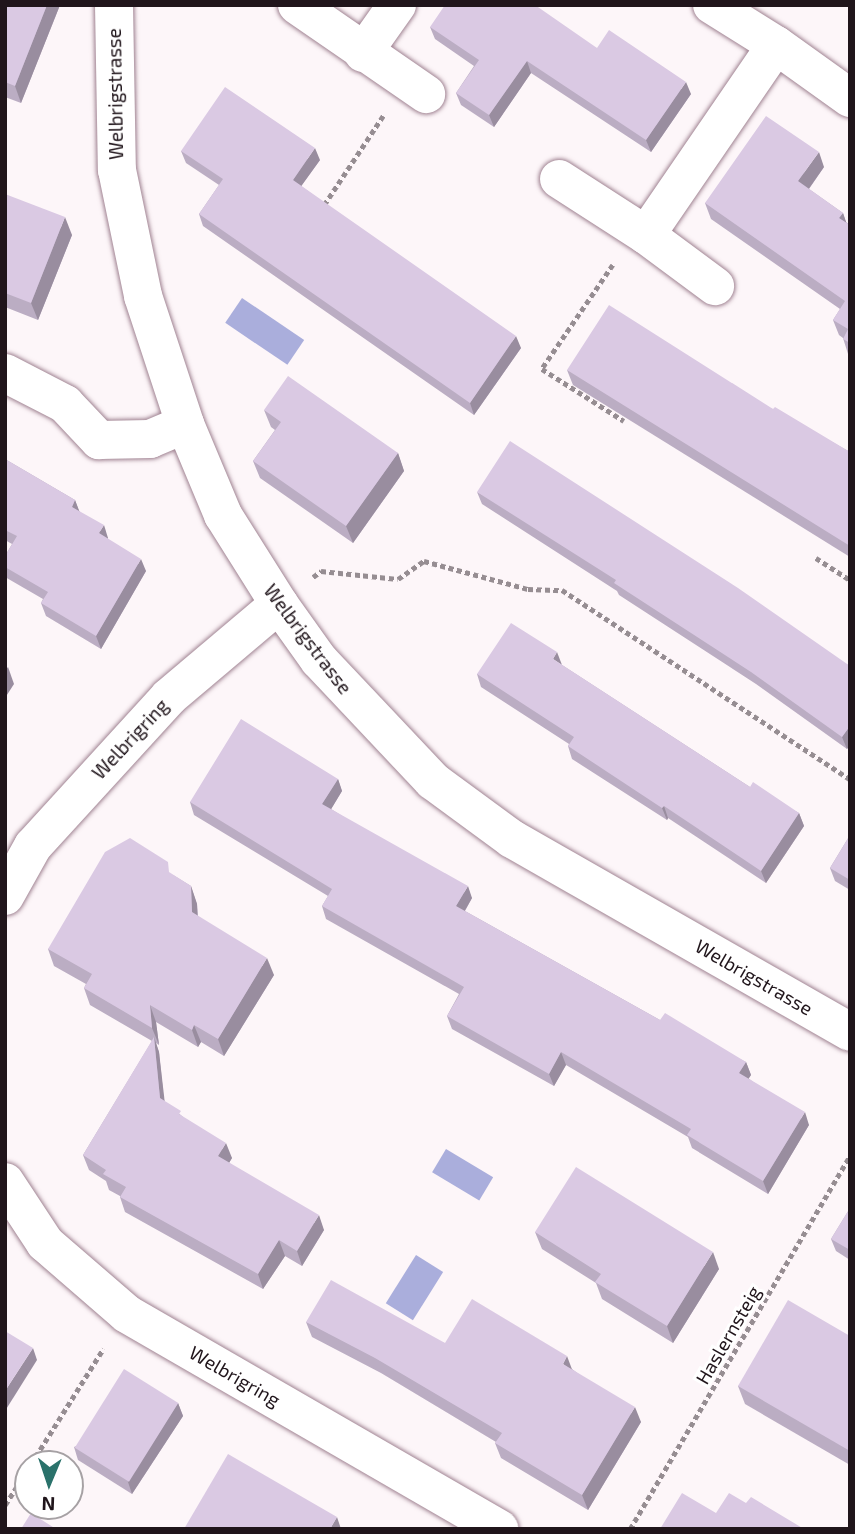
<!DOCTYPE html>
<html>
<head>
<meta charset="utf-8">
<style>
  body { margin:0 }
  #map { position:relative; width:855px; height:1534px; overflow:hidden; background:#fdf6f9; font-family:"Exo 2",sans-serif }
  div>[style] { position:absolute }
  .water>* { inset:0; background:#aaaedc; transform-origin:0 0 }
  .path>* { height:4.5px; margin-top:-2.25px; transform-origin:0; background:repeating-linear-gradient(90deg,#968d92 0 5px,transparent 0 8.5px) }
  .roads { filter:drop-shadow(0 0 2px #a08392) drop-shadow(0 0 2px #a08392) }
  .minor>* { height:38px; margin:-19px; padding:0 19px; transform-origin:19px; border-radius:19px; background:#fff }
  .wall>* { inset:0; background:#bbadc3 }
  .shaded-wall>* { inset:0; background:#998d9f }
  .building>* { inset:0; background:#dac9e3; transform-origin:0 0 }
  span { translate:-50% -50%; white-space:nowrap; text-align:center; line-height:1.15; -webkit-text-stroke:6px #fff; paint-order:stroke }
  .street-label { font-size:19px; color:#20151b }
  .frame { position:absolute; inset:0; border:7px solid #20151b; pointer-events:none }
  .north { position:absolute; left:14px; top:1450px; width:70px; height:70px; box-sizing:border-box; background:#fff; border:2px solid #a6a1a4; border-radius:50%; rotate:182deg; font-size:19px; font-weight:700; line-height:28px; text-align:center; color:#20151b }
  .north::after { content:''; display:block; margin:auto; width:24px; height:32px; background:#2a726b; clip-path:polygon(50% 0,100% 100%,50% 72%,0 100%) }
</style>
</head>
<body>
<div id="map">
  <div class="water">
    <div style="left:242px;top:298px;width:75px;height:30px;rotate:34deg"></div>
    <div style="left:446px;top:1149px;width:55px;height:27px;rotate:31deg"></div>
    <div style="left:416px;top:1255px;width:32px;height:57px;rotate:32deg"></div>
  </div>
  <div class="path">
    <div style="left:324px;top:205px;width:107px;rotate:-56.5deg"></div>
    <div style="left:613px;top:265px;width:126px;rotate:124.3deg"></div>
    <div style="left:542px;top:369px;width:97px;rotate:32.4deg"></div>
    <div style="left:816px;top:558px;width:40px;rotate:32.9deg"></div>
    <div style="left:313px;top:577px;width:10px;rotate:-37deg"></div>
    <div style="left:321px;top:571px;width:77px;rotate:5.9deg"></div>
    <div style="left:398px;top:579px;width:32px;rotate:-35deg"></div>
    <div style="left:424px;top:561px;width:108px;rotate:15.1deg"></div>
    <div style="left:528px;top:589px;width:34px;rotate:2deg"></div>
    <div style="left:562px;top:590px;width:344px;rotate:33.3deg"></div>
    <div style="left:31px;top:1464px;width:136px;rotate:-57.9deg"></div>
    <div style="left:5px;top:1505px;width:43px;rotate:-57.4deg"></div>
    <div style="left:630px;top:1529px;width:434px;rotate:-59.5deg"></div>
  </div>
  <div class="roads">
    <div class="minor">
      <div style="left:114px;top:5px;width:165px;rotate:89deg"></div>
      <div style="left:117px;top:170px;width:129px;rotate:78.3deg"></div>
      <div style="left:143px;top:296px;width:135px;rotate:71.8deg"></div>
      <div style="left:185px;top:424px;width:99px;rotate:67.3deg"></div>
      <div style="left:223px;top:515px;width:105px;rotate:57.8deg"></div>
      <div style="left:279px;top:604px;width:69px;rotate:54.5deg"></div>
      <div style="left:319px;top:660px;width:166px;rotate:46.7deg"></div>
      <div style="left:433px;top:781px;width:98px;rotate:36.3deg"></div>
      <div style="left:512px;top:839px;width:389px;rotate:29.7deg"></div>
      <div style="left:297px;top:5px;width:157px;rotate:34.6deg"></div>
      <div style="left:712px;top:5px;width:75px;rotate:32deg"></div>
      <div style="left:776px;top:45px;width:91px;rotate:35.6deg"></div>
      <div style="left:363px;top:53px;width:59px;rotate:-54.7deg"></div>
      <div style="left:559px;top:179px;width:103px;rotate:32.8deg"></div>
      <div style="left:646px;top:235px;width:86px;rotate:36.5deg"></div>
      <div style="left:646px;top:235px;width:230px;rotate:-55.6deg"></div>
      <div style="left:5px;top:373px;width:68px;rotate:27.3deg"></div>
      <div style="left:65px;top:404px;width:50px;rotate:46.6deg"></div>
      <div style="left:99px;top:440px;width:51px;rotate:-1.1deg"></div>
      <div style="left:150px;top:439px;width:38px;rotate:-23deg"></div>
      <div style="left:5px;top:896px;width:57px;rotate:-60.8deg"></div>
      <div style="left:33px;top:846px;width:202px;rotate:-47.6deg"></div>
      <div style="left:169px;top:697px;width:144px;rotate:-40.2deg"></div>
      <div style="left:5px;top:1182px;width:73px;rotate:56.7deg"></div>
      <div style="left:45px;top:1243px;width:108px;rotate:40.9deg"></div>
      <div style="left:127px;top:1314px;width:430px;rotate:30deg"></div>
    </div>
  </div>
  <div class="wall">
    <div style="clip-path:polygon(5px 5px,60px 5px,21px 103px,5px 97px)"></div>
    <div style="clip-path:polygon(430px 27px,597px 48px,691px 94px,651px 152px,531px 73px,494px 127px,461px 105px,456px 93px,474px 66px,435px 39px)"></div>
    <div style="clip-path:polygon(181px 151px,320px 160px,301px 186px,521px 348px,474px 415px,203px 226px,199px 214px,219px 185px,186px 163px)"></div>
    <div style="clip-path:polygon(824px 167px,809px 189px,843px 213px,846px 222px,850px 225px,850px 355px,848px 354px,843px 338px,839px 335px,833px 320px,840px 309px,711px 219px,705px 203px)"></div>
    <div style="clip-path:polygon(5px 189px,7px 195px,72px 235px,38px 320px,5px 307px)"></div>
    <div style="clip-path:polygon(567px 370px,773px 409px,850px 452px,850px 557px,573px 385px)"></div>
    <div style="clip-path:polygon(264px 410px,398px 453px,404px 471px,353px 543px,260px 478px,253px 461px,275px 430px,271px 427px)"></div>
    <div style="clip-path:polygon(5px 459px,75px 500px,79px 511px,108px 538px,108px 539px,146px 571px,101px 649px,46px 616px,41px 603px,43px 599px,5px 577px,5px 556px,12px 544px,5px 540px)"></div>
    <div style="clip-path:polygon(477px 492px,850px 666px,850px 745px,847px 749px,756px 684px,619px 595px,617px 591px,482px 504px)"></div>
    <div style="clip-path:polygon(562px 665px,750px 787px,799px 813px,804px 826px,766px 883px,668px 818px,667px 820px,572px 759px,568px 746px,569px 744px,481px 687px,477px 674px)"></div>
    <div style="clip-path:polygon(338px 779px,342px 791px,331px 809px,472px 898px,465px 911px,660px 1020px,746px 1062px,751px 1075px,748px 1078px,809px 1125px,768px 1194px,692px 1148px,688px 1137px,566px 1065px,554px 1086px,452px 1029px,447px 1016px,459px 994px,326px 919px,322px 906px,328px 896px,194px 815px,190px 802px)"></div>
    <div style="clip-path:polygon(850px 835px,850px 890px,835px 881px,830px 868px)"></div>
    <div style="clip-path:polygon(173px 875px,191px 886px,197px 904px,198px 916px,274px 975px,224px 1056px,201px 1042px,198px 1047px,156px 1022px,159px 1045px,156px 1043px,159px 1052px,164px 1101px,232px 1158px,229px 1163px,324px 1230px,302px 1266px,285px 1256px,263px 1289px,125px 1212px,120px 1197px,120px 1196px,109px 1190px,106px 1181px,89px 1170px,83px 1155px,152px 1041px,90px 1005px,84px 988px,86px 984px,54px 966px,48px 949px)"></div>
    <div style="clip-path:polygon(850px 1208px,850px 1260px,836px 1251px,831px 1239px)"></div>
    <div style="clip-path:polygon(535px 1232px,719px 1269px,673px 1343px,602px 1299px,596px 1283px,542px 1249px)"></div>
    <div style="clip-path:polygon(306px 1322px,445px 1343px,572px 1369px,641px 1422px,588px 1510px,501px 1458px,495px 1443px,496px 1442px,381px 1373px,312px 1337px)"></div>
    <div style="clip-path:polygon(850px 1336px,850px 1465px,745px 1404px,738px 1386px)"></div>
    <div style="clip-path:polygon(178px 1403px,183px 1416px,132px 1494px,78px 1460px,74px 1447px)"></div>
  </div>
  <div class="shaded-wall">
    <div style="clip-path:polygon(47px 5px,60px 5px,21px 103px,15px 86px)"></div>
    <div style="clip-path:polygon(527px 61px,531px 73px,494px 127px,489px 115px)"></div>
    <div style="clip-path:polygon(686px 82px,691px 94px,651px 152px,646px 140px)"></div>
    <div style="clip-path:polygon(315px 148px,320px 160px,297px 192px,293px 180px)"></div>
    <div style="clip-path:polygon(819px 152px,824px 167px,803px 197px,798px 181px)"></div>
    <div style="clip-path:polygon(843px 213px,848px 228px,839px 218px)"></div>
    <div style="clip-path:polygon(65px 217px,72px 235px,38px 320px,31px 303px)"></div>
    <div style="clip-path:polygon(516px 336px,521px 348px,474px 415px,470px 403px)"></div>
    <div style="clip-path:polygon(398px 453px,404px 471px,353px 543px,346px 526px)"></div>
    <div style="clip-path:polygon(75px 500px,80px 513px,72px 507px)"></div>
    <div style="clip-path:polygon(104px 525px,108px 538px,104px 546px,99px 533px)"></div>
    <div style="clip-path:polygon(141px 559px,146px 571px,101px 649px,96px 636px)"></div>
    <div style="clip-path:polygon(557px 652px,562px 665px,553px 659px)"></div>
    <div style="clip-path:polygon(8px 667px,14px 684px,5px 698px,5px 671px)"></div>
    <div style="clip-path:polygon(850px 726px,850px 745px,847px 749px,842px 737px)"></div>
    <div style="clip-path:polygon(338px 779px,342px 791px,327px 816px,322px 804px)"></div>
    <div style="clip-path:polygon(664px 806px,668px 818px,667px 820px,662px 808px)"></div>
    <div style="clip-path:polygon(799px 813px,804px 826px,766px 883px,761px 871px)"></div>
    <div style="clip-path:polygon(191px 886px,197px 904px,198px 930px,192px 912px)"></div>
    <div style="clip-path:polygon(468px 886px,472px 898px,460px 919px,456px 906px)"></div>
    <div style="clip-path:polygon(267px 958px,274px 975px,224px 1056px,218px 1039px)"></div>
    <div style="clip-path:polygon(150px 1005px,156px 1022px,159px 1045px,152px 1028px)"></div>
    <div style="clip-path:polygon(194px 1025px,201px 1042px,198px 1047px,192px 1030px)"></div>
    <div style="clip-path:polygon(154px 1037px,159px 1052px,166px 1113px,160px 1098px)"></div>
    <div style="clip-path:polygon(561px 1052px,566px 1065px,554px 1086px,549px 1074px)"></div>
    <div style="clip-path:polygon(746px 1062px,751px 1075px,744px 1086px,739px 1073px)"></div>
    <div style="clip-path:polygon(805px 1112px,809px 1125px,768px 1194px,763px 1181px)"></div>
    <div style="clip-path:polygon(226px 1143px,232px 1158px,224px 1171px,218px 1156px)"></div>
    <div style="clip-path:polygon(319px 1215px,324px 1230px,302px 1266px,297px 1251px)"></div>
    <div style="clip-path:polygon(279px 1240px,285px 1256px,263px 1289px,258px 1274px)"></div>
    <div style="clip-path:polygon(713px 1252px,719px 1269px,673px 1343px,667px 1326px)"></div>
    <div style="clip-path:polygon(33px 1348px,37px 1360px,5px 1411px,5px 1391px)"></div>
    <div style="clip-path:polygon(567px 1356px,573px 1372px,563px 1364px)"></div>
    <div style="clip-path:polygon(178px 1403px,183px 1416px,132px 1494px,128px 1482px)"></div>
    <div style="clip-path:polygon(635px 1407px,641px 1422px,588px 1510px,582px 1495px)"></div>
    <div style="clip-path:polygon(337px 1517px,341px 1529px,330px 1529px)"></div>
  </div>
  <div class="building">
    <div style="clip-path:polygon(5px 5px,47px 5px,15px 86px,5px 82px)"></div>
    <div style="clip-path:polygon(445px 5px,535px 5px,597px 48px,609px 30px,686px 82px,646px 140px,527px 61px,489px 115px,456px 93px,479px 60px,430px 27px)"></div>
    <div style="clip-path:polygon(225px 87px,315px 148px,293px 180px,516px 336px,470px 403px,199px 214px,223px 179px,181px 151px)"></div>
    <div style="clip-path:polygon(766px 116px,819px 152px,798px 181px,843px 213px,839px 218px,850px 225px,850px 343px,843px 339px,848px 329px,833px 320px,845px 301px,705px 203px)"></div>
    <div style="clip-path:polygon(5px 194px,65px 217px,31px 303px,5px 293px)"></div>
    <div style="clip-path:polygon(609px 305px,773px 409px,775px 407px,850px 452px,850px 546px,567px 370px)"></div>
    <div style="clip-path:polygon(288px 376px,398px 453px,346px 526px,253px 461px,281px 422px,264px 410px)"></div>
    <div style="clip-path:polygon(510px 441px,738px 588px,850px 666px,850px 726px,842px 737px,751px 672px,614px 583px,616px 580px,477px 492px)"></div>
    <div style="clip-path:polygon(5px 459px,75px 500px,72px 507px,104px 525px,99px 533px,141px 559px,96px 636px,41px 603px,48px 592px,5px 567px,5px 556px,17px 536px,5px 530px)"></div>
    <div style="clip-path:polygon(511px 623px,557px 652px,553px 659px,750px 787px,753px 782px,799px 813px,761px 871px,664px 806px,662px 808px,568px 746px,574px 737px,477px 674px)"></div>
    <div style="clip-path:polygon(241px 719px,338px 779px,322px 804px,468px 886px,456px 906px,660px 1020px,665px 1013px,746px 1062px,739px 1073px,805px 1112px,763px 1181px,687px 1135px,691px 1129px,561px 1052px,549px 1074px,447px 1016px,464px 987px,322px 906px,332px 889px,190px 802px)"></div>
    <div style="clip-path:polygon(850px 835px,850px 880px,830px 868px)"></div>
    <div style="clip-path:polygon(130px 838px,168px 862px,169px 872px,191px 886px,192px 912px,267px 958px,218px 1039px,194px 1025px,192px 1030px,150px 1005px,152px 1028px,84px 988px,92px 974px,48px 949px,105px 852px)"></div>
    <div style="clip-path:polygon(154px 1037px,160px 1098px,181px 1111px,179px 1114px,226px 1143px,218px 1156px,319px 1215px,297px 1251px,279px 1240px,258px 1274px,120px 1197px,126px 1187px,103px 1174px,106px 1170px,83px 1155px)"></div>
    <div style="clip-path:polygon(576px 1167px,713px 1252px,667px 1326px,595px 1282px,601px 1274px,535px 1232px)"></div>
    <div style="clip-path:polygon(850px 1208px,850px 1250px,831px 1239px)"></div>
    <div style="clip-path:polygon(331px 1280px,445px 1343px,472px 1299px,567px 1356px,563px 1364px,635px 1407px,582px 1495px,495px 1443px,502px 1433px,375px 1358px,306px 1322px)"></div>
    <div style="clip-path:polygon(788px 1300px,850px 1336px,850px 1451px,738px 1386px)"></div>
    <div style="clip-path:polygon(5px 1331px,33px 1348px,5px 1391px)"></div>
    <div style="left:124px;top:1369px;width:64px;height:93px;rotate:32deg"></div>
    <div style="clip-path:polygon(228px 1454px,337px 1517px,330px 1529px,184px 1529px)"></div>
    <div style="clip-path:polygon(682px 1493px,716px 1513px,729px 1493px,746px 1503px,751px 1497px,804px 1529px,660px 1529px)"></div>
    <div style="clip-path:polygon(31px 1513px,56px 1529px,21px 1529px)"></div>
  </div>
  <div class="street-label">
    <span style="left:115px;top:94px;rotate:-91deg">Welbrigstrasse</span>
    <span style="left:308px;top:639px;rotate:53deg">Welbrigstrasse</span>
    <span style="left:130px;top:739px;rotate:-47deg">Welbrigring</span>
    <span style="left:754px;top:977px;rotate:30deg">Welbrigstrasse</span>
    <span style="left:728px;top:1335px;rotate:-60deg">Haslernsteig</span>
    <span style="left:235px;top:1376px;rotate:30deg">Welbrigring</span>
  </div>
  <div class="frame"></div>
  <div class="north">N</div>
</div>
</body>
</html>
